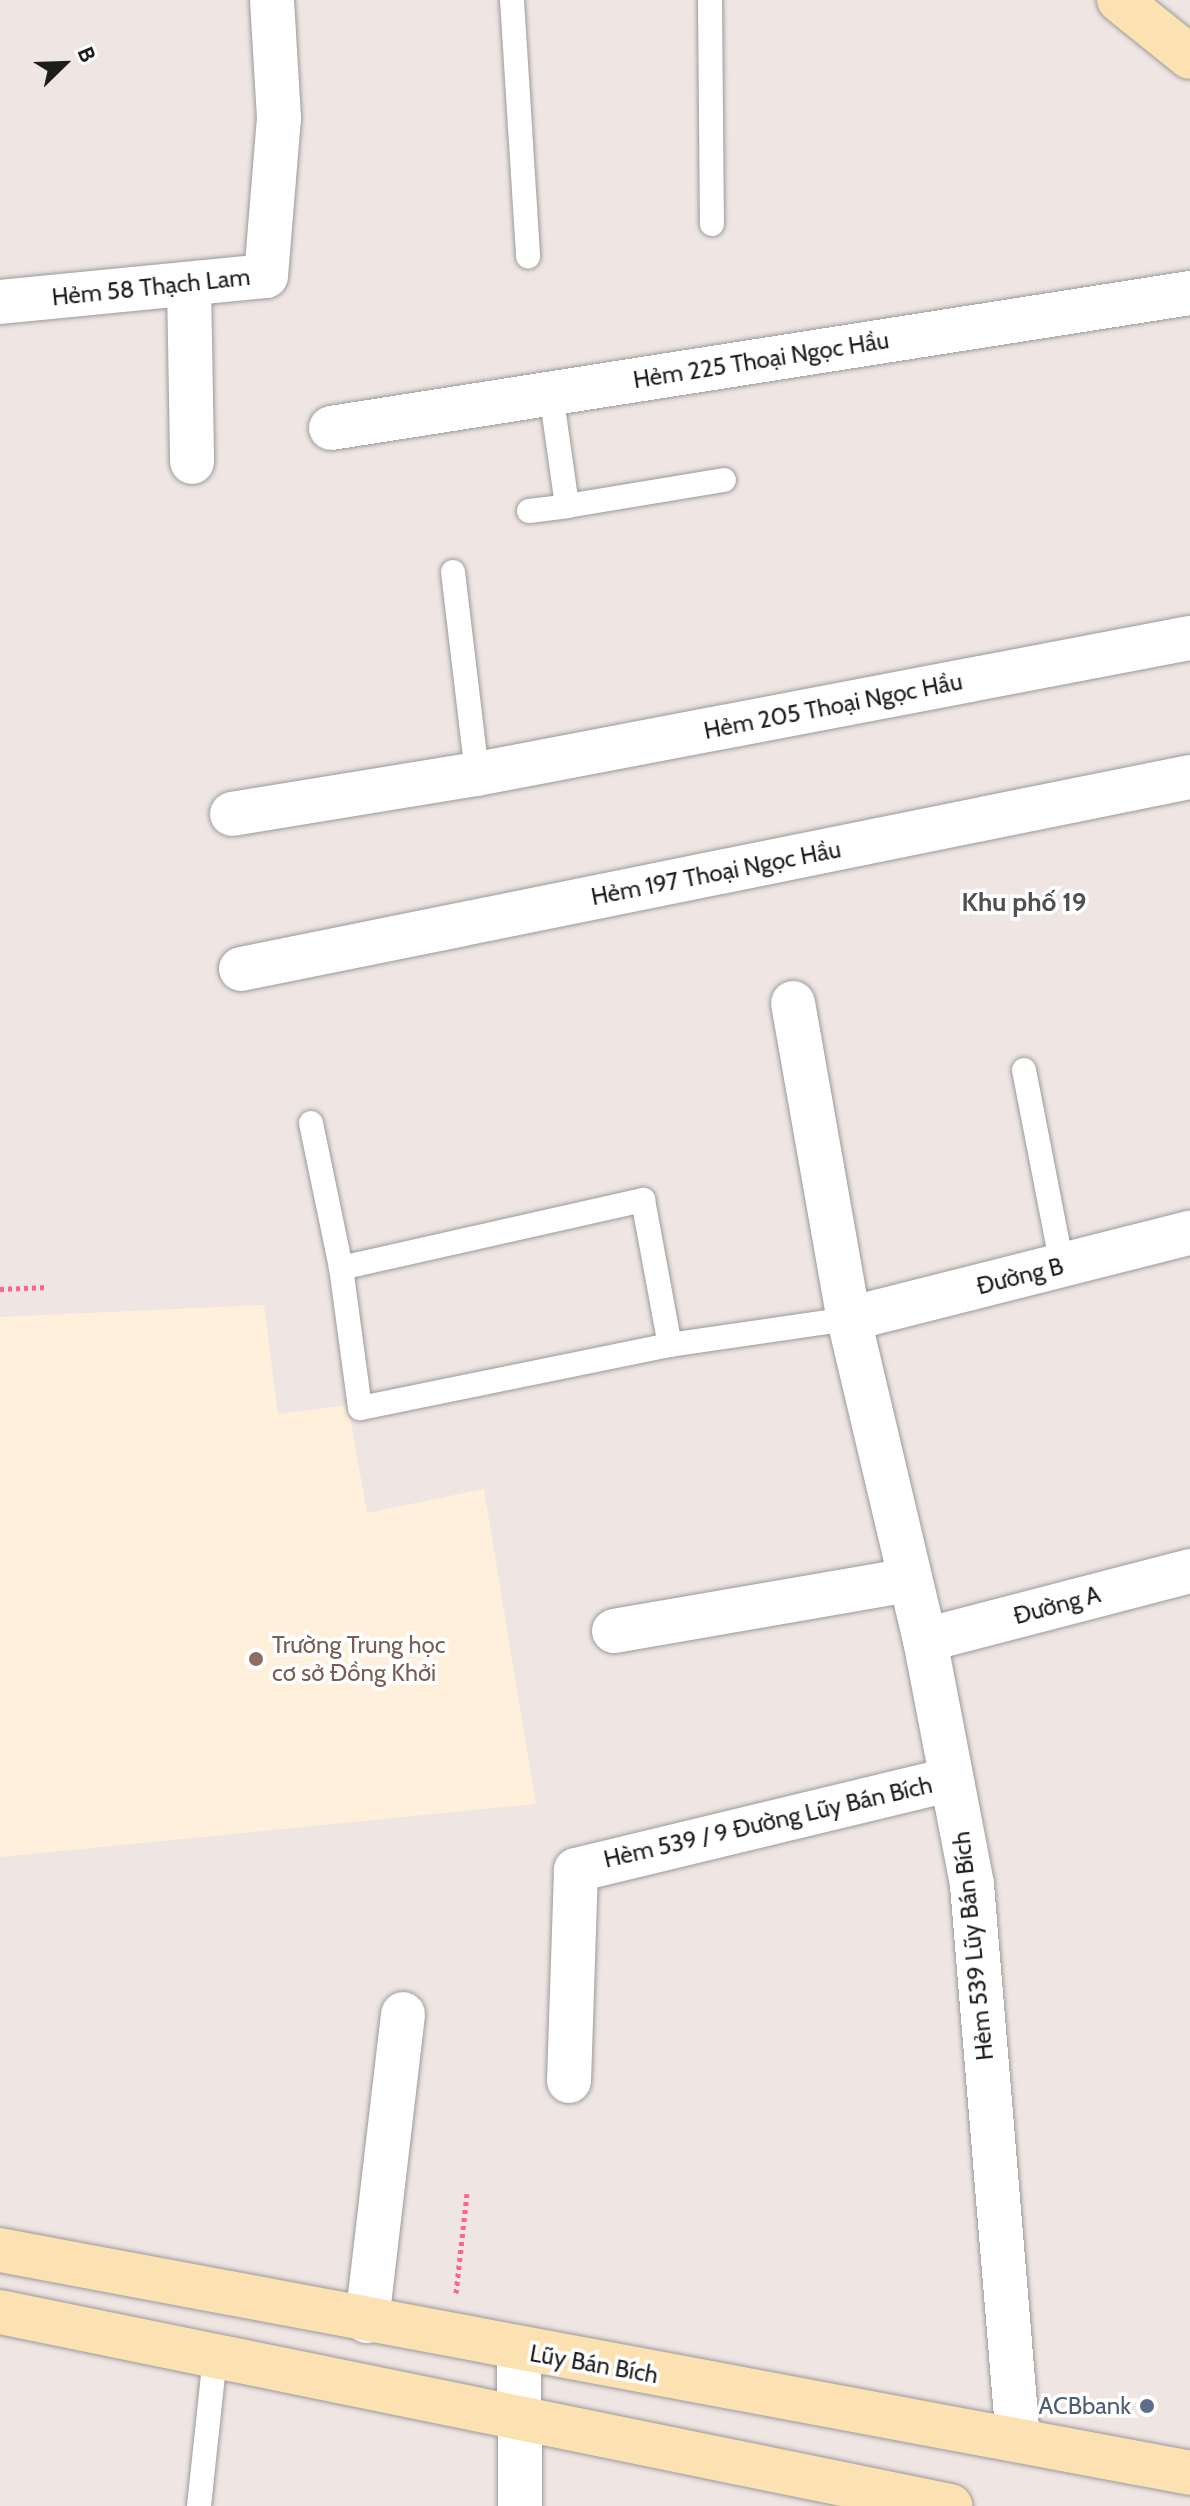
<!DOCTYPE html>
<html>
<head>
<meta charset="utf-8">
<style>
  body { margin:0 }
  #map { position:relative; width:1190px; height:2506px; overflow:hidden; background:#efe5e2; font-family:Cabin,sans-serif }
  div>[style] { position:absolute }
  .education>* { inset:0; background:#fff0db }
  .path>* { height:5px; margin-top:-2.5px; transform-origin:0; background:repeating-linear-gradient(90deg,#ff6393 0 4px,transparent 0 8px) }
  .roads { filter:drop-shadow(0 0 2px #9a9a9a) drop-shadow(0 0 2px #9a9a9a) }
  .service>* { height:24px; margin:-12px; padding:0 12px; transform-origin:12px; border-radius:12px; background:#fff }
  .minor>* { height:44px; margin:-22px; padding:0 22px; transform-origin:22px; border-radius:22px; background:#fff }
  .tertiary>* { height:44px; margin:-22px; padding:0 22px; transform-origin:22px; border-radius:22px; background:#fff }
  .secondary>* { height:44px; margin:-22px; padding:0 22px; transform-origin:22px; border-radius:22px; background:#fce2b2 }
  .dots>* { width:22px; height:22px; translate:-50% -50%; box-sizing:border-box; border:4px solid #fff; border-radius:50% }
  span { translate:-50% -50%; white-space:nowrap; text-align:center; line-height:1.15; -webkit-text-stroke:7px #fff; paint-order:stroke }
  .street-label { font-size:24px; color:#1d1d1d }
  .education-label { font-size:24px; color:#785e54 }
  .left { translate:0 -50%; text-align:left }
  .service-label { font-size:24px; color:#4e5e75 }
  .right { translate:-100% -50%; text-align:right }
  .neighbourhood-label { font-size:26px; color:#505050; font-weight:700 }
  .north { position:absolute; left:24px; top:24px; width:80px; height:80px; -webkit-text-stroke:6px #fff; paint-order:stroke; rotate:67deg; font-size:22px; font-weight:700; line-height:32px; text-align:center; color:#1d1d1d }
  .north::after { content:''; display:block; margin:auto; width:28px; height:36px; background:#1d1d1d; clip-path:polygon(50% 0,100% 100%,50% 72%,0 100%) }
</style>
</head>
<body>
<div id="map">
  <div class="education">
    <div style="clip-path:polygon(264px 1305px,278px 1414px,348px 1405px,367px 1513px,484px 1489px,536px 1804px,0 1857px,0 1317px)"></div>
  </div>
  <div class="path">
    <div style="left:0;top:1289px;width:48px;rotate:-2.4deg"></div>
    <div style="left:456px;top:2293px;width:100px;rotate:-83.7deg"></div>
  </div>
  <div class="roads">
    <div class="service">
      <div style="left:512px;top:0;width:257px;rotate:86.4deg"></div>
      <div style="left:710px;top:0;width:224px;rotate:89.5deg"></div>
      <div style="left:551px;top:393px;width:114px;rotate:81.9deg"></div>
      <div style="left:567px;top:506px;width:159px;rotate:-9.4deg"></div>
      <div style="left:529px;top:511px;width:38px;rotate:-7deg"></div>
      <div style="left:453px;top:572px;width:203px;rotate:83.2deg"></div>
      <div style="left:1024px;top:1070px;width:199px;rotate:79deg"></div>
      <div style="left:311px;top:1123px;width:148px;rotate:78.3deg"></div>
      <div style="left:341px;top:1268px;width:310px;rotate:-12.7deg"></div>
      <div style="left:643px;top:1200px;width:147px;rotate:79.5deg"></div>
      <div style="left:670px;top:1345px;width:316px;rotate:168.5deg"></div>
      <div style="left:360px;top:1408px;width:141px;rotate:-97.7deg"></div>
      <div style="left:670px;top:1345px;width:181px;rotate:-8.3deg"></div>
      <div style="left:199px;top:2506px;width:151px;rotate:-83.9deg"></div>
    </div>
    <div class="minor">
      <div style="left:189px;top:284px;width:178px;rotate:89deg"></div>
      <div style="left:0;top:302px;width:267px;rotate:-5.6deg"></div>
      <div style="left:266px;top:276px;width:159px;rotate:-85.3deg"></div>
      <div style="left:279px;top:118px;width:118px;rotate:-93.4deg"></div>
      <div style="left:331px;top:428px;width:870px;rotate:-8.93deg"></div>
      <div style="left:232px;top:814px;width:248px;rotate:-9.3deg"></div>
      <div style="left:477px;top:774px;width:726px;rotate:-10.8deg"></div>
      <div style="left:241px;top:969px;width:968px;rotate:-11.44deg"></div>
      <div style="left:793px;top:1003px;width:321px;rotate:80deg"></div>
      <div style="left:849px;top:1319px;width:330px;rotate:76.7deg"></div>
      <div style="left:925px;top:1640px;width:249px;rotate:79.1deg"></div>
      <div style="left:972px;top:1885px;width:557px;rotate:85.26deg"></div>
      <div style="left:849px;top:1319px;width:352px;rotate:-14.2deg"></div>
      <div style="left:614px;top:1631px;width:300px;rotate:-9.8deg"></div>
      <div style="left:925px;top:1640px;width:274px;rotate:-14.6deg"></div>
      <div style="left:569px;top:2081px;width:211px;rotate:-88.1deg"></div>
      <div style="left:576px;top:1870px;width:386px;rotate:-13.6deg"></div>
      <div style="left:367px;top:2321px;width:309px;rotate:-83.3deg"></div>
    </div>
    <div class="tertiary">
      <div style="left:519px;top:2351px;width:155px;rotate:89.6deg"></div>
    </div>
    <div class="secondary">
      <div style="left:1119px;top:0;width:91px;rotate:38.8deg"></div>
      <div style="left:0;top:2250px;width:1211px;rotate:10.61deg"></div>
      <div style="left:0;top:2312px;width:970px;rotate:11.54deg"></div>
    </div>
  </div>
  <div class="dots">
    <div style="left:256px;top:1659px;background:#8d6e63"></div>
    <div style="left:1147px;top:2406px;background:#5c6f8a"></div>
  </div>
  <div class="street-label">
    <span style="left:151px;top:287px;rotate:-6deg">Hẻm 58 Thạch Lam</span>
    <span style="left:761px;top:360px;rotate:-9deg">Hẻm 225 Thoại Ngọc Hầu</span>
    <span style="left:833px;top:706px;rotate:-11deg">Hẻm 205 Thoại Ngọc Hầu</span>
    <span style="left:716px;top:873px;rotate:-11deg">Hẻm 197 Thoại Ngọc Hầu</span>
    <span style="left:1020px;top:1276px;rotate:-14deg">Đường B</span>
    <span style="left:1057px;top:1605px;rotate:-15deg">Đường A</span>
    <span style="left:768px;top:1822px;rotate:-13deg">Hèm 539 / 9 Đường Lũy Bán Bích</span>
    <span style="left:973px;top:1946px;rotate:-96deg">Hẻm 539 Lũy Bán Bích</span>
    <span style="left:594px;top:2364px;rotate:10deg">Lũy Bán Bích</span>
  </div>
  <div class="education-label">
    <span class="left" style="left:272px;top:1659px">Trường Trung học<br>cơ sở Đồng Khởi</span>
  </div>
  <div class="service-label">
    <span class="right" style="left:1131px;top:2406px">ACBbank</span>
  </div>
  <div class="neighbourhood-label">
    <span style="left:1024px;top:903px">Khu phố 19</span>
  </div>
  <div class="north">B</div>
</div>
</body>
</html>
